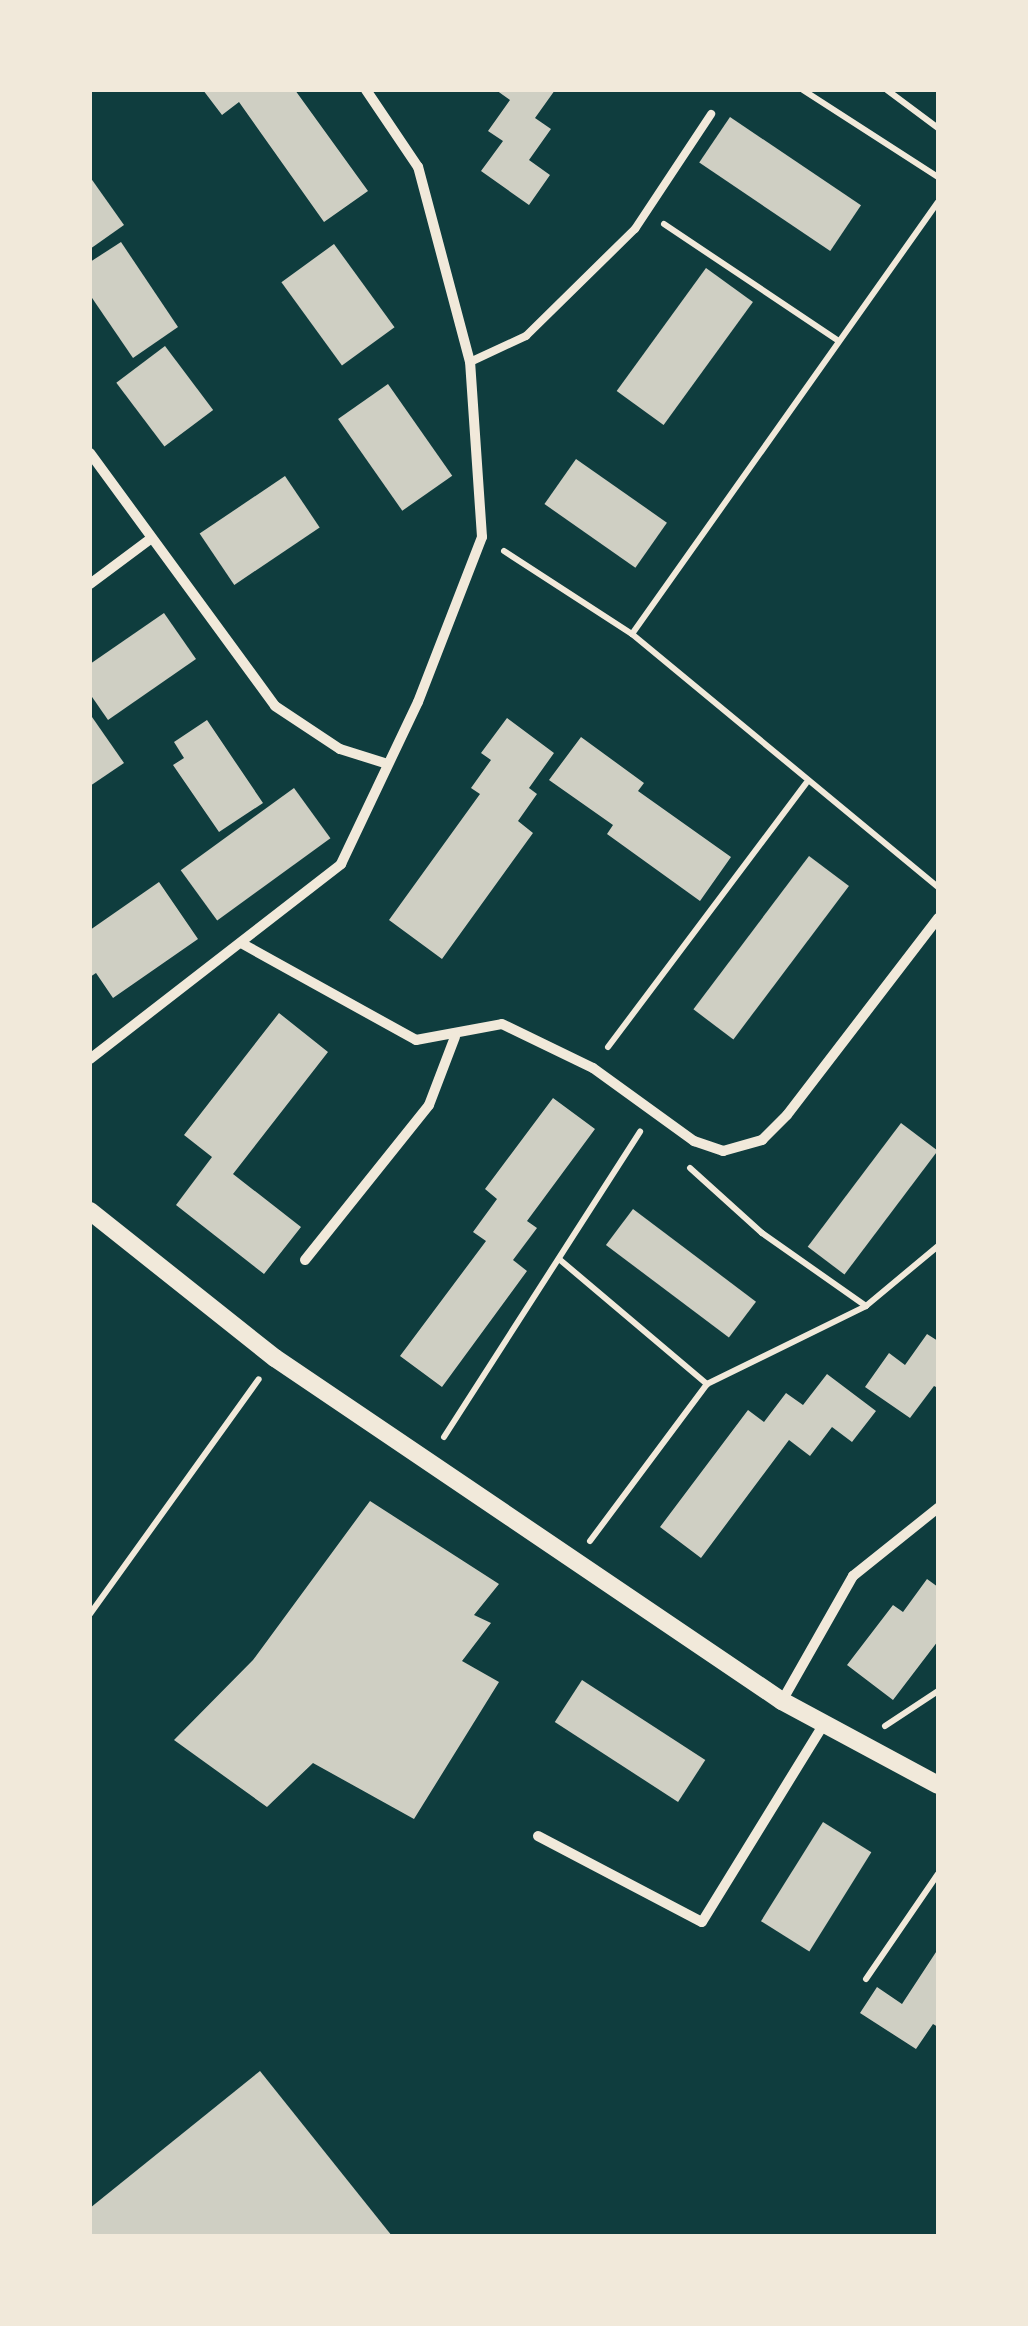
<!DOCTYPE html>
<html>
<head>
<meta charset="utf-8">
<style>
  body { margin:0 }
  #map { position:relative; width:1028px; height:2326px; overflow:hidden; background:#0f3d3e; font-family:"Titillium Web",sans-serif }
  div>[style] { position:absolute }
  .building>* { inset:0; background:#cfcfc3; transform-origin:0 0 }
  .path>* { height:6px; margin:-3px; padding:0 3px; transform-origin:3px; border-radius:3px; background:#f1e9da }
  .service>* { height:8px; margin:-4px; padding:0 4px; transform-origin:4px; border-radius:4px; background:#f1e9da }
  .minor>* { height:10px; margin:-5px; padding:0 5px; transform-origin:5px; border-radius:5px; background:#f1e9da }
  .tertiary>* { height:18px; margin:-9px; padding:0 9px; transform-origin:9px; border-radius:9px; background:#f1e9da }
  span { translate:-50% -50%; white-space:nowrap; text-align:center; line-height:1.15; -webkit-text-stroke:8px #f1e9da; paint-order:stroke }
  .frame { position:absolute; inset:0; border:92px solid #f1e9da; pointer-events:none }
</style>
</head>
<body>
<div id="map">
  <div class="building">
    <div style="clip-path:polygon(203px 90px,295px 90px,368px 191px,324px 222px,239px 102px,222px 115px)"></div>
    <div style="clip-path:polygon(496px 90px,555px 90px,535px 118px,551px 129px,529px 160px,550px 175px,529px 205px,481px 171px,503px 141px,488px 131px,510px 100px)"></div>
    <div style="left:730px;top:117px;width:158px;height:55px;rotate:34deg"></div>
    <div style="clip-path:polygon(90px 177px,124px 225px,90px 249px)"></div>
    <div style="clip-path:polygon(121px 242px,178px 327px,133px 358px,90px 295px,90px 262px)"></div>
    <div style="left:334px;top:244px;width:103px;height:65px;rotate:54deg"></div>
    <div style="left:706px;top:268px;width:58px;height:152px;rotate:36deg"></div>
    <div style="left:165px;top:346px;width:80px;height:61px;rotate:53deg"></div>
    <div style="left:388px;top:384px;width:112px;height:61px;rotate:55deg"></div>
    <div style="left:576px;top:459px;width:111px;height:55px;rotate:35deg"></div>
    <div style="left:285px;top:476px;width:62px;height:103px;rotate:56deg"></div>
    <div style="clip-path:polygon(164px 613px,196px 659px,108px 720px,90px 694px,90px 664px)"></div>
    <div style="clip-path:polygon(92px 717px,124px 763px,90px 786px,90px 718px)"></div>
    <div style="clip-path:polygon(507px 718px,554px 753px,529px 788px,537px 794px,518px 821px,533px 833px,442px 959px,389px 920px,480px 794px,471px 788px,491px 760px,481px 753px)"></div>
    <div style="clip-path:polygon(207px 720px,263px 803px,219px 832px,173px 765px,184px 758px,174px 742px)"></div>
    <div style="clip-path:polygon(581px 737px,644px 783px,638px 791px,731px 857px,700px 901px,607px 834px,613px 825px,549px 780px)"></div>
    <div style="left:294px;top:788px;width:62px;height:140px;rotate:54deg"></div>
    <div style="left:809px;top:856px;width:50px;height:192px;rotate:37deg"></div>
    <div style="clip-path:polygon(159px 882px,198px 939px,113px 998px,96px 973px,90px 977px,90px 930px)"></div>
    <div style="clip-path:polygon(279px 1013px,328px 1052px,233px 1174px,301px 1227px,264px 1274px,176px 1205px,212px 1157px,184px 1135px)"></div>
    <div style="clip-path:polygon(553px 1098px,595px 1129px,527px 1221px,537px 1228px,513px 1260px,527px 1271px,442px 1387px,400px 1356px,486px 1241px,473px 1232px,497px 1199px,485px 1189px)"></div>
    <div style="left:901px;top:1123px;width:46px;height:155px;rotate:37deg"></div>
    <div style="left:633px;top:1209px;width:154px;height:45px;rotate:37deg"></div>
    <div style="clip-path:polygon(927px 1334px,938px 1341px,938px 1388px,934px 1386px,910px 1418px,865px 1387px,889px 1353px,905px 1365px)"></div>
    <div style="clip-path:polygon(827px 1374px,876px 1411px,852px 1442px,832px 1427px,810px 1456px,789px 1440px,701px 1558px,660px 1527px,748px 1410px,764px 1422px,786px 1393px,803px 1405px)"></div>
    <div style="clip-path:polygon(370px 1501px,499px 1584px,474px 1615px,491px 1623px,462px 1661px,499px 1682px,414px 1819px,313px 1763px,267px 1807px,174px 1740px,253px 1660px)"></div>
    <div style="clip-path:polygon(927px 1579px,938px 1587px,938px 1641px,893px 1700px,847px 1665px,893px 1605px,903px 1612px)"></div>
    <div style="left:582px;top:1680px;width:147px;height:50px;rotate:33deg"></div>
    <div style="left:823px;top:1822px;width:57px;height:117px;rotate:32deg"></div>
    <div style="clip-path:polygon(938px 1949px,938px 2027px,933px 2024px,916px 2049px,860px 2013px,877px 1987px,902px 2004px)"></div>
    <div style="clip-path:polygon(260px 2071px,392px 2236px,90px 2236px,90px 2208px)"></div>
  </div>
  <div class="path">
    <div style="left:803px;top:90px;width:161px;rotate:32.8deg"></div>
    <div style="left:887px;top:90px;width:64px;rotate:36.7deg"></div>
    <div style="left:664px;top:224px;width:208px;rotate:33.8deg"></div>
    <div style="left:504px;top:551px;width:153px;rotate:33deg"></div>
    <div style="left:632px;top:634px;width:529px;rotate:-54.69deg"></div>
    <div style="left:632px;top:634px;width:397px;rotate:39.6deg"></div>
    <div style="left:608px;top:1047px;width:330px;rotate:-53.1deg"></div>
    <div style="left:690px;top:1168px;width:97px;rotate:42.1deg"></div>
    <div style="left:762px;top:1233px;width:127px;rotate:35.1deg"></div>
    <div style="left:559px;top:1259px;width:194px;rotate:40.2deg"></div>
    <div style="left:444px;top:1437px;width:363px;rotate:-57.3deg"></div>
    <div style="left:590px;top:1541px;width:196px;rotate:-53.3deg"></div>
    <div style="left:707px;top:1384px;width:177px;rotate:-26.1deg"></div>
    <div style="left:866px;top:1306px;width:94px;rotate:-39.8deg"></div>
    <div style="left:90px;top:1614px;width:289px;rotate:-54.3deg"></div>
    <div style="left:885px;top:1726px;width:64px;rotate:-33.4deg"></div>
    <div style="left:866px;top:1979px;width:127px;rotate:-55.6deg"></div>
  </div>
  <div class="service">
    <div style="left:470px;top:362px;width:62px;rotate:-24.9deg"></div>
    <div style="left:526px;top:336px;width:153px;rotate:-44.5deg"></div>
    <div style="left:635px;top:229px;width:138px;rotate:-56.5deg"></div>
  </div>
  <div class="minor">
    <div style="left:90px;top:453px;width:313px;rotate:53.8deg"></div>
    <div style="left:275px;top:706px;width:78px;rotate:33.5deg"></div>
    <div style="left:340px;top:749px;width:50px;rotate:17.4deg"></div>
    <div style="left:90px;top:584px;width:74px;rotate:-36.7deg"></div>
    <div style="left:241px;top:943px;width:200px;rotate:29deg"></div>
    <div style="left:416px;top:1040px;width:87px;rotate:-10.5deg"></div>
    <div style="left:502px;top:1024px;width:101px;rotate:25.8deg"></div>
    <div style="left:593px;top:1068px;width:125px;rotate:35.9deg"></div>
    <div style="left:694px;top:1141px;width:31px;rotate:19deg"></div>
    <div style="left:723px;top:1151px;width:41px;rotate:-15.8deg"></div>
    <div style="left:762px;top:1140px;width:35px;rotate:-45deg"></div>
    <div style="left:787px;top:1115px;width:248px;rotate:-52.5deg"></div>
    <div style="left:90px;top:1059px;width:318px;rotate:-37.8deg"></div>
    <div style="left:341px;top:864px;width:179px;rotate:-64.6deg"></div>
    <div style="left:418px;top:702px;width:177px;rotate:-68.8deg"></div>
    <div style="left:482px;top:537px;width:175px;rotate:-93.9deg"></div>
    <div style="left:470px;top:362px;width:202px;rotate:-104.9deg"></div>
    <div style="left:418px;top:167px;width:93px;rotate:-124deg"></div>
    <div style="left:305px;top:1260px;width:198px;rotate:-51.3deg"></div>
    <div style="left:429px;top:1105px;width:73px;rotate:-69.1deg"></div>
    <div style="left:782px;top:1701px;width:144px;rotate:-60.4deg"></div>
    <div style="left:853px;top:1576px;width:109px;rotate:-38.7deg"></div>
    <div style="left:538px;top:1836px;width:185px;rotate:27.7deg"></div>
    <div style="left:702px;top:1922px;width:233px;rotate:-58.4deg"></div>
  </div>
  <div class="tertiary">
    <div style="left:90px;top:1211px;width:236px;rotate:38.5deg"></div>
    <div style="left:275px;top:1358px;width:612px;rotate:34.08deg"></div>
    <div style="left:782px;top:1701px;width:177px;rotate:28.3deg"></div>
  </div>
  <div class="frame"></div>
</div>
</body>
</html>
